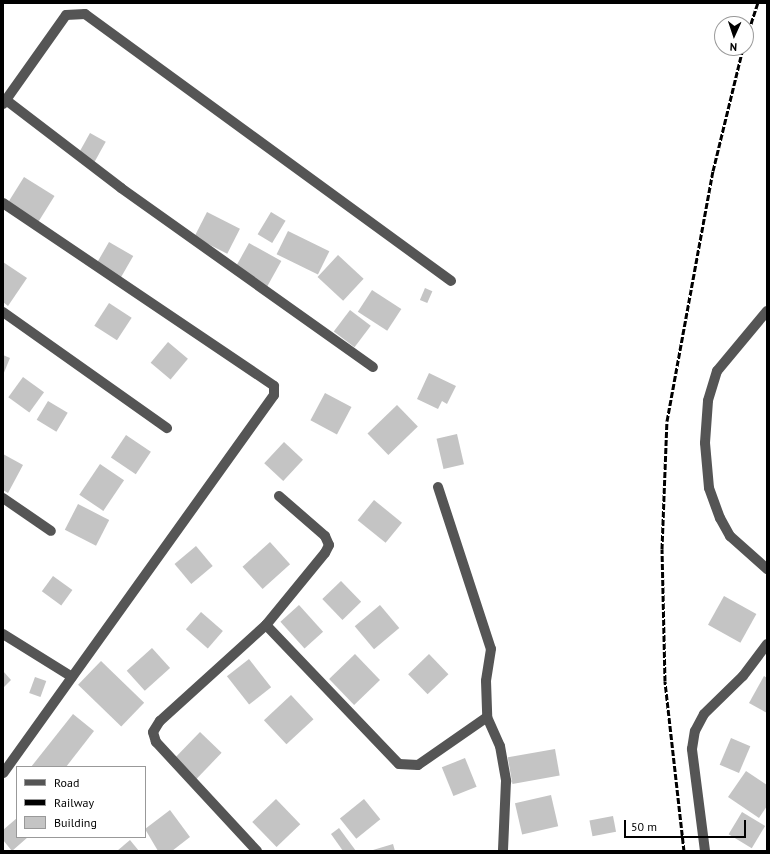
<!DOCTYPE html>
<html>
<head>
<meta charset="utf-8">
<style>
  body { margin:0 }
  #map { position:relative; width:770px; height:854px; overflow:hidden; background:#fff; font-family:"PT Sans",sans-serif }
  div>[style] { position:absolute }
  .building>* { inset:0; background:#c4c4c4; transform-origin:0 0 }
  .minor>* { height:10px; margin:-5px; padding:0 5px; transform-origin:5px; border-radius:5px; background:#555 }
  .rail>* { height:3px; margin-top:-1.5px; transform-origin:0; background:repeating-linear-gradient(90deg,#000 0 6px,transparent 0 8px) }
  span { translate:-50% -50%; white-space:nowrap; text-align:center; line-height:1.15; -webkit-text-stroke:3.5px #fff; paint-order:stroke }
  .frame { position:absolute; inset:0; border:4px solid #000; pointer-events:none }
  .legend { position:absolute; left:16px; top:766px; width:130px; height:72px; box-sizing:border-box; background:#fff; border:1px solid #999; margin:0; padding:5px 7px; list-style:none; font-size:12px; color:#000 }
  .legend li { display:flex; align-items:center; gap:8px; height:20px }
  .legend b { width:20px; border:1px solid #999 }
  .north { position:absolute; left:714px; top:16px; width:40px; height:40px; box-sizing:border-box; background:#fff; border:1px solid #999; border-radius:50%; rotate:183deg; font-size:11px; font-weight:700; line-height:16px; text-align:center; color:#000 }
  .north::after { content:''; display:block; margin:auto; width:14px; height:18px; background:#000; clip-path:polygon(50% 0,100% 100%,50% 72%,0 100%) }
  .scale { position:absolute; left:624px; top:820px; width:122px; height:18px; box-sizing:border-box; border:2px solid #000; border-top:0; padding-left:5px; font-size:12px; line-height:14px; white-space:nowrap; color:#000; -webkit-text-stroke:3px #fff; paint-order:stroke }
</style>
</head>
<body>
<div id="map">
  <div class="building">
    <div style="left:90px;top:133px;width:18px;height:23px;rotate:29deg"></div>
    <div style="left:24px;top:177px;width:36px;height:31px;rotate:32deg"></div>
    <div style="left:207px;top:212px;width:37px;height:28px;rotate:27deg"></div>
    <div style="left:271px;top:212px;width:17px;height:26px;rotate:31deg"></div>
    <div style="left:288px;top:231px;width:46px;height:26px;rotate:26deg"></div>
    <div style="left:109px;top:242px;width:28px;height:26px;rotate:30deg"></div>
    <div style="left:249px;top:243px;width:37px;height:29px;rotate:29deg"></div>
    <div style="left:338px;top:255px;width:35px;height:30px;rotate:43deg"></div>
    <div style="clip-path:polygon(3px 262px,27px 278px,8px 306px,3px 302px)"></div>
    <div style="left:425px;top:288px;width:8px;height:13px;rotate:23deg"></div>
    <div style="left:372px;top:290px;width:35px;height:26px;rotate:33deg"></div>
    <div style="left:109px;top:303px;width:27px;height:27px;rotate:33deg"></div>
    <div style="left:350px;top:310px;width:26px;height:27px;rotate:37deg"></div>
    <div style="left:168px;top:342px;width:26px;height:27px;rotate:40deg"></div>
    <div style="clip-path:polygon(3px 355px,10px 358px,3px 375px)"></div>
    <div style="clip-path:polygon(429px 373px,456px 386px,447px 404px,442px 401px,438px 409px,417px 399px)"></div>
    <div style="left:23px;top:377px;width:26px;height:25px;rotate:36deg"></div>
    <div style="left:325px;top:393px;width:30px;height:31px;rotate:28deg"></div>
    <div style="left:48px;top:401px;width:23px;height:22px;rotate:31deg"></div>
    <div style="left:397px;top:405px;width:30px;height:41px;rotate:46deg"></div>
    <div style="left:457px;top:434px;width:31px;height:21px;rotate:77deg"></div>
    <div style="left:126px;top:435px;width:30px;height:27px;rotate:34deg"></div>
    <div style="left:284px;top:442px;width:26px;height:29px;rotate:43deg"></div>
    <div style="clip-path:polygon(3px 454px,23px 465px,8px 493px,3px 490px)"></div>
    <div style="left:100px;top:464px;width:29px;height:37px;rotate:34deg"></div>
    <div style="left:374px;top:500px;width:36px;height:26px;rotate:39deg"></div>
    <div style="left:78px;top:504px;width:35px;height:29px;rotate:27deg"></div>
    <div style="left:270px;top:542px;width:30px;height:37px;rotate:48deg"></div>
    <div style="left:196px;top:546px;width:26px;height:28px;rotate:50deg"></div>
    <div style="left:53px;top:576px;width:24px;height:19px;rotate:36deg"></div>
    <div style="left:341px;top:581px;width:29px;height:26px;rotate:46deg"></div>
    <div style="left:724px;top:596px;width:37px;height:33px;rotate:29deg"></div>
    <div style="left:299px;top:605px;width:36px;height:25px;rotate:48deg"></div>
    <div style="left:380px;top:605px;width:30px;height:33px;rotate:50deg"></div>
    <div style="left:201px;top:612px;width:29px;height:23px;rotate:41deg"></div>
    <div style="left:152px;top:648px;width:27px;height:34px;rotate:48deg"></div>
    <div style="left:355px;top:654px;width:36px;height:36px;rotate:46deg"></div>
    <div style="left:429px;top:654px;width:28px;height:29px;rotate:46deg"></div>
    <div style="left:249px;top:659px;width:36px;height:28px;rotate:52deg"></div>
    <div style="left:101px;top:661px;width:60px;height:33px;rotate:44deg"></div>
    <div style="clip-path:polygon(3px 671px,11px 680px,3px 688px)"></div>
    <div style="clip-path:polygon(764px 676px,767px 678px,767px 713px,749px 703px)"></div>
    <div style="left:35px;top:677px;width:12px;height:17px;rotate:20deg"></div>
    <div style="left:291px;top:695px;width:33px;height:37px;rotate:47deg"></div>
    <div style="clip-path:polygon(73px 714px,94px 731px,66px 767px,31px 767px)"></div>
    <div style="left:200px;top:732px;width:30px;height:39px;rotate:44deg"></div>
    <div style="left:731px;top:738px;width:21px;height:29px;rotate:23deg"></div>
    <div style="left:555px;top:749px;width:27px;height:48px;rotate:80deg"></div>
    <div style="left:465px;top:758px;width:31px;height:25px;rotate:68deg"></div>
    <div style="clip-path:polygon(746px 771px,767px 785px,767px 806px,759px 818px,728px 797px)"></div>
    <div style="left:551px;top:795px;width:32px;height:37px;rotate:77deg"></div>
    <div style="left:276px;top:799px;width:35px;height:33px;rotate:46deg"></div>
    <div style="left:364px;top:799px;width:26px;height:31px;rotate:51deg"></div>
    <div style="clip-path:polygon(170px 810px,190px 837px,172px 851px,158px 851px,145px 829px)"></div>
    <div style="left:742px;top:812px;width:27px;height:26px;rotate:31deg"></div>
    <div style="left:613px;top:816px;width:16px;height:24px;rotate:79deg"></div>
    <div style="clip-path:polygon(17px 818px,17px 837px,28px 837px,12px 851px,3px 840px,3px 830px)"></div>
    <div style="clip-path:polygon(339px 828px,356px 851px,343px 851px,331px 834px)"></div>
    <div style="clip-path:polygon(130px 840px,139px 851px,117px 851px)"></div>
    <div style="clip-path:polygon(393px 844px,395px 851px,374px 851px,373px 850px)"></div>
  </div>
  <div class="minor">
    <div style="left:6px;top:100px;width:145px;rotate:37.4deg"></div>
    <div style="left:121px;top:188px;width:309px;rotate:35.4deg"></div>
    <div style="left:3px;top:104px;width:109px;rotate:-54.7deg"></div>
    <div style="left:66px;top:15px;width:19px;rotate:-3deg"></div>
    <div style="left:85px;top:14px;width:453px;rotate:36.1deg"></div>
    <div style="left:3px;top:203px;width:327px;rotate:34deg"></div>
    <div style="left:274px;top:386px;width:9px;rotate:90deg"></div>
    <div style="left:274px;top:395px;width:465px;rotate:125.6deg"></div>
    <div style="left:767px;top:311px;width:78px;rotate:129.8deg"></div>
    <div style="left:717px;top:371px;width:31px;rotate:107deg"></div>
    <div style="left:708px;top:401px;width:42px;rotate:94.1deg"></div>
    <div style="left:705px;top:443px;width:45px;rotate:84.9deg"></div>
    <div style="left:709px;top:488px;width:32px;rotate:70deg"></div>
    <div style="left:720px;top:518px;width:21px;rotate:61deg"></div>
    <div style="left:730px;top:536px;width:50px;rotate:41.7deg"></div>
    <div style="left:3px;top:312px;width:201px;rotate:35.3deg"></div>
    <div style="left:438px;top:487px;width:170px;rotate:71.9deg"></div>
    <div style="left:491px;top:649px;width:32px;rotate:99deg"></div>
    <div style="left:486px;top:681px;width:36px;rotate:88deg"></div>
    <div style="left:487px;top:717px;width:32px;rotate:66deg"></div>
    <div style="left:500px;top:746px;width:36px;rotate:80deg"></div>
    <div style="left:506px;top:781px;width:70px;rotate:92.5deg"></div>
    <div style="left:3px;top:498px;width:58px;rotate:34.5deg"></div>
    <div style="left:266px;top:625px;width:192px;rotate:46.3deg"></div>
    <div style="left:399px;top:764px;width:19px;rotate:3deg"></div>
    <div style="left:418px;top:765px;width:84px;rotate:-34.8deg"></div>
    <div style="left:3px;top:634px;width:81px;rotate:31.9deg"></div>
    <div style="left:257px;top:851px;width:149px;rotate:-132.8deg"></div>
    <div style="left:156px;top:742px;width:10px;rotate:-107deg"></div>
    <div style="left:153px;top:732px;width:13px;rotate:-58deg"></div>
    <div style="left:160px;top:721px;width:143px;rotate:-42.2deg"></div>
    <div style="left:266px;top:625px;width:93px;rotate:-50.7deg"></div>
    <div style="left:325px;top:553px;width:9px;rotate:-63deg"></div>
    <div style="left:329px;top:545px;width:10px;rotate:-114deg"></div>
    <div style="left:325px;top:536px;width:61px;rotate:-139deg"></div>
    <div style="left:705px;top:851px;width:103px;rotate:-97.3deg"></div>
    <div style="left:692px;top:749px;width:18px;rotate:-81deg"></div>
    <div style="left:695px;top:731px;width:19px;rotate:-62deg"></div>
    <div style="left:704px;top:714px;width:54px;rotate:-44.3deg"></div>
    <div style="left:743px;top:676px;width:40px;rotate:-53deg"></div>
  </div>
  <div class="rail">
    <div style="left:746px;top:39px;width:38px;rotate:-72deg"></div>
    <div style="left:684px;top:851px;width:171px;rotate:-96.4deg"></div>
    <div style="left:665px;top:681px;width:132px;rotate:-91.3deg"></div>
    <div style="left:662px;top:549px;width:128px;rotate:-87.8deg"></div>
    <div style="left:667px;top:421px;width:254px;rotate:-79.6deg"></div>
    <div style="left:713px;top:171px;width:127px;rotate:-76.3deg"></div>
  </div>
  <div class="frame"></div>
  <ul class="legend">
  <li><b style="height:5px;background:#555"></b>Road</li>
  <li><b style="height:5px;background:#000"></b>Railway</li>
  <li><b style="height:11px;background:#c4c4c4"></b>Building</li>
  </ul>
  <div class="north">N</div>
  <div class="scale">50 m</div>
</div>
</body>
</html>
